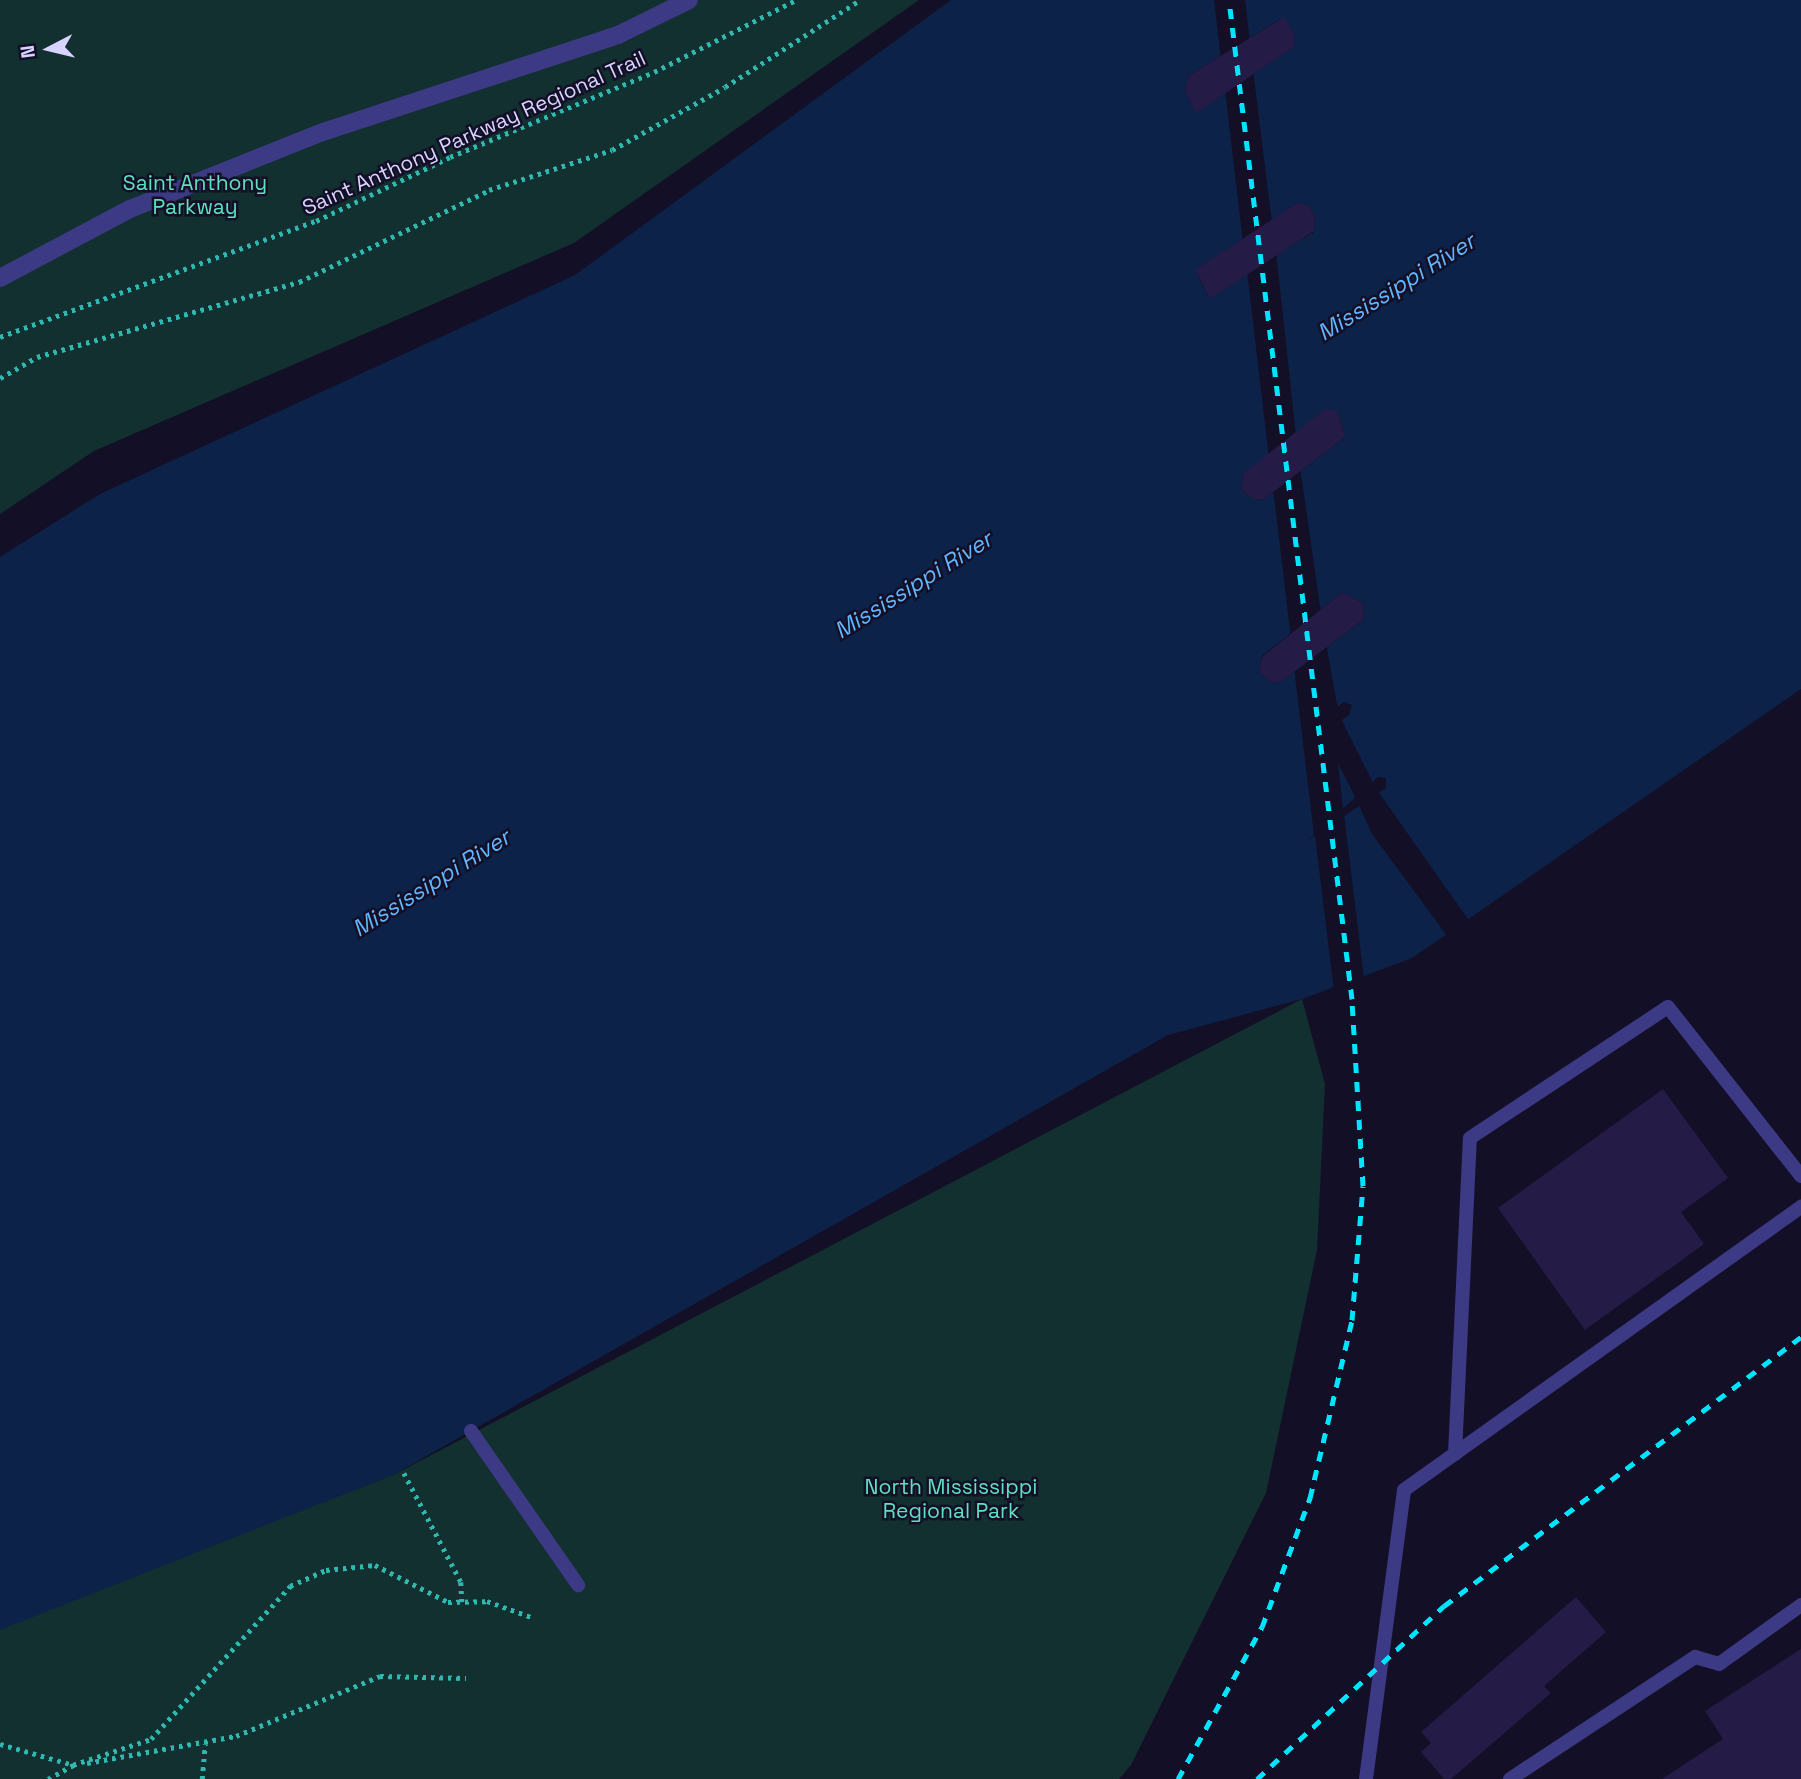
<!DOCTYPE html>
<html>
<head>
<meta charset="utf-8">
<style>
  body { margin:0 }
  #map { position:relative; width:1801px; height:1779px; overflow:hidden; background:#130f26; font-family:"Space Grotesk",sans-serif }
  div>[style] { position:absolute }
  .green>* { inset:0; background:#12302f }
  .water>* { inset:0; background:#0c2248 }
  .pier>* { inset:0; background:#130f26 }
  .building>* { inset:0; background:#241b47 }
  .path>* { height:4.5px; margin-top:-2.25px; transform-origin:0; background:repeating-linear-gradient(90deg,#2fb8b0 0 3.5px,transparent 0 8.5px) }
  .service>* { height:14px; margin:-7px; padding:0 7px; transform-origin:7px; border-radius:7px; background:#3d3a85 }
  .tertiary>* { height:18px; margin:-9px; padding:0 9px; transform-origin:9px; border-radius:9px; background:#3d3a85 }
  .rail>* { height:5px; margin-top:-2.5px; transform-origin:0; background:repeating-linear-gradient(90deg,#00e5ff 0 10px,transparent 0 19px) }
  span { translate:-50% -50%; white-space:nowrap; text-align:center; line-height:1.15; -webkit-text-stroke:5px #130f26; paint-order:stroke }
  .street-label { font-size:21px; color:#d9d4ff }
  .park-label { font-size:21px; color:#5fe0c0 }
  .water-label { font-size:23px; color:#62b6ff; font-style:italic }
  .north { position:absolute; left:14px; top:14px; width:70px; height:70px; -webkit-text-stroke:5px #130f26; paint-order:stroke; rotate:263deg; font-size:19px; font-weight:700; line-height:28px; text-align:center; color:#d9d4ff }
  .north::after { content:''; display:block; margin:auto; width:24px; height:32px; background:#d9d4ff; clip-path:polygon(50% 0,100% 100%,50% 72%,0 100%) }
</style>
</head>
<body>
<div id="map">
  <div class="green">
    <div style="clip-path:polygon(0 0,919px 0,574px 243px,94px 451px,0 514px)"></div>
    <div style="clip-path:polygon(1302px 999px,1325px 1084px,1317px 1250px,1266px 1493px,1131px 1765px,1119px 1779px,0 1779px,0 1628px,395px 1474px)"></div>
  </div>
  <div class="water">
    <div style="clip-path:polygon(evenodd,951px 0,1801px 0,1801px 689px,1412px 958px,1302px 999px,1168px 1035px,395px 1474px,0 1630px,0 557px,100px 494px,575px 275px,951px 0,1277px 21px,1288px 23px,1294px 47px,1203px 108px,1192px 106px,1185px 92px,1188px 76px,1277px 21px,951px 0,1297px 203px,1308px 205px,1315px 215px,1314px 232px,1208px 296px,1197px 274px,1202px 266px,1297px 203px,951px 0,1338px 412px,1345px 437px,1264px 499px,1254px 500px,1241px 489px,1243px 474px,1338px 412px,951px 0,1343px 592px,1363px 603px,1364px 619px,1282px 681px,1272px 683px,1259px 672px,1262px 656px,1343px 592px,951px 0,1344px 702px,1352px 705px,1349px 715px,1308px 744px,1306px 729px,1344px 702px,951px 0,1378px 777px,1386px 778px,1386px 788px,1307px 841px,1378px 777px)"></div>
  </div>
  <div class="pier">
    <div style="clip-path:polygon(1214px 0,1245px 0,1250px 42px,1221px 60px)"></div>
    <div style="clip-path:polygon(1253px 70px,1272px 223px,1243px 243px,1225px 89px)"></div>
    <div style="clip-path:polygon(1276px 252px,1296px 436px,1269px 458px,1247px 271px)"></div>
    <div style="clip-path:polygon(1300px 467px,1321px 614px,1291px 638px,1273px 488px)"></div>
    <div style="clip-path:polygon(1326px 643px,1338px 710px,1309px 731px,1310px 738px,1340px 717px,1374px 785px,1356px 799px,1338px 763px,1343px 810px,1314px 835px,1294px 667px)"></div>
    <div style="clip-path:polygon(1377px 790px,1470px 922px,1448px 937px,1372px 834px,1358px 803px)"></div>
    <div style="clip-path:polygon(1344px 814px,1364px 979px,1334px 991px,1315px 835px)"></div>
  </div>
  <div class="building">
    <div style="clip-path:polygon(1284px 17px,1294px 33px,1294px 47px,1196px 113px,1185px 92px,1188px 76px)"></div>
    <div style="clip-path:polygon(1297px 203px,1308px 205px,1315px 215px,1314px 231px,1210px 299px,1195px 270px)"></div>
    <div style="clip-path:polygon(1325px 409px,1338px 412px,1345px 437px,1264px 499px,1254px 500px,1241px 489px,1243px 474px)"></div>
    <div style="clip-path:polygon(1343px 592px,1363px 603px,1364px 619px,1282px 681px,1272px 683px,1259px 672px,1262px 657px)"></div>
    <div style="clip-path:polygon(1663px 1089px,1728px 1178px,1681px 1212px,1704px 1244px,1585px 1330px,1498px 1208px)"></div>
    <div style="clip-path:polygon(1576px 1597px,1606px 1632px,1544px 1686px,1551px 1693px,1451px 1779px,1444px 1779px,1421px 1752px,1431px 1743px,1421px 1732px)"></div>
    <div style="clip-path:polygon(1801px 1649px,1801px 1779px,1662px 1779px,1723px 1739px,1705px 1711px)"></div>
  </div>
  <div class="path">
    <div style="left:0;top:337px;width:337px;rotate:-20.2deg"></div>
    <div style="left:316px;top:221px;width:148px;rotate:-25.5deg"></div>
    <div style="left:450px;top:157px;width:221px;rotate:-22.6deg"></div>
    <div style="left:654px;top:72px;width:159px;rotate:-26.9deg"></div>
    <div style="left:0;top:378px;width:43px;rotate:-29.6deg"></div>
    <div style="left:37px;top:357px;width:273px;rotate:-16deg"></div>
    <div style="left:299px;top:282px;width:211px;rotate:-25.8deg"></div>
    <div style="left:489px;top:190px;width:129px;rotate:-18deg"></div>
    <div style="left:612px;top:150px;width:129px;rotate:-29.1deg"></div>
    <div style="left:725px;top:87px;width:161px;rotate:-32.8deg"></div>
    <div style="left:404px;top:1473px;width:123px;rotate:62.4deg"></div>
    <div style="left:461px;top:1582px;width:20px;rotate:87deg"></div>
    <div style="left:0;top:1744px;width:76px;rotate:16deg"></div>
    <div style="left:73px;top:1765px;width:82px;rotate:-18.4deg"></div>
    <div style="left:151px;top:1739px;width:207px;rotate:-47.7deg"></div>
    <div style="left:290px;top:1586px;width:39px;rotate:-24deg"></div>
    <div style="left:326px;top:1570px;width:49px;rotate:-5.8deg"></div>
    <div style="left:375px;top:1565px;width:82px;rotate:26.9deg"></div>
    <div style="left:448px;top:1602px;width:39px;rotate:-1deg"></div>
    <div style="left:487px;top:1601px;width:50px;rotate:19.9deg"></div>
    <div style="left:87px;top:1763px;width:151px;rotate:-10.3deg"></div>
    <div style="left:236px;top:1736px;width:156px;rotate:-22.6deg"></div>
    <div style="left:380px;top:1676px;width:86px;rotate:1.3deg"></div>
    <div style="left:48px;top:1779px;width:31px;rotate:-29deg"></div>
    <div style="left:202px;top:1779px;width:35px;rotate:-85deg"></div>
  </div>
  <div class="service">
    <div style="left:471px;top:1431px;width:188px;rotate:55.2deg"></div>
    <div style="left:1455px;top:1454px;width:316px;rotate:-87.3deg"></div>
    <div style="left:1470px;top:1138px;width:237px;rotate:-33.5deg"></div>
    <div style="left:1668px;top:1007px;width:215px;rotate:51.8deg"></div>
    <div style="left:1366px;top:1779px;width:291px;rotate:-82.5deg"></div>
    <div style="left:1404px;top:1490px;width:488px;rotate:-35.5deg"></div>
    <div style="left:1510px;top:1779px;width:222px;rotate:-33.4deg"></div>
    <div style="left:1695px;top:1657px;width:25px;rotate:16deg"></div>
    <div style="left:1719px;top:1664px;width:101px;rotate:-35.7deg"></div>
  </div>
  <div class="tertiary">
    <div style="left:0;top:278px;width:147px;rotate:-28deg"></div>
    <div style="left:130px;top:209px;width:208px;rotate:-21.8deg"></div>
    <div style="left:323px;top:132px;width:311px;rotate:-18.2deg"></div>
    <div style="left:618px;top:35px;width:79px;rotate:-26.2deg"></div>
  </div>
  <div class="rail">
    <div style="left:1178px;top:1779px;width:174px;rotate:-61.1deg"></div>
    <div style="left:1262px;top:1627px;width:138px;rotate:-69.6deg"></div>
    <div style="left:1310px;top:1498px;width:183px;rotate:-76.7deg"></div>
    <div style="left:1352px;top:1320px;width:134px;rotate:-85.3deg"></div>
    <div style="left:1363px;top:1186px;width:187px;rotate:-93.4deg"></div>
    <div style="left:1352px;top:999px;width:1007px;rotate:-97.02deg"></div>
    <div style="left:1257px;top:1779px;width:255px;rotate:-42.8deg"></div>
    <div style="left:1444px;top:1606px;width:447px;rotate:-37deg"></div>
  </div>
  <div class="street-label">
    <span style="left:474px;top:133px;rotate:-24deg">Saint Anthony Parkway Regional Trail</span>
  </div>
  <div class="park-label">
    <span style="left:195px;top:195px">Saint Anthony<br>Parkway</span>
    <span style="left:951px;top:1499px">North Mississippi<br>Regional Park</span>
  </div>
  <div class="water-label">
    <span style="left:1396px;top:287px;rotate:-32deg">Mississippi River</span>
    <span style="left:913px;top:585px;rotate:-32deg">Mississippi River</span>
    <span style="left:431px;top:883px;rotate:-32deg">Mississippi River</span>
  </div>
  <div class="north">N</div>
</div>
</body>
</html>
